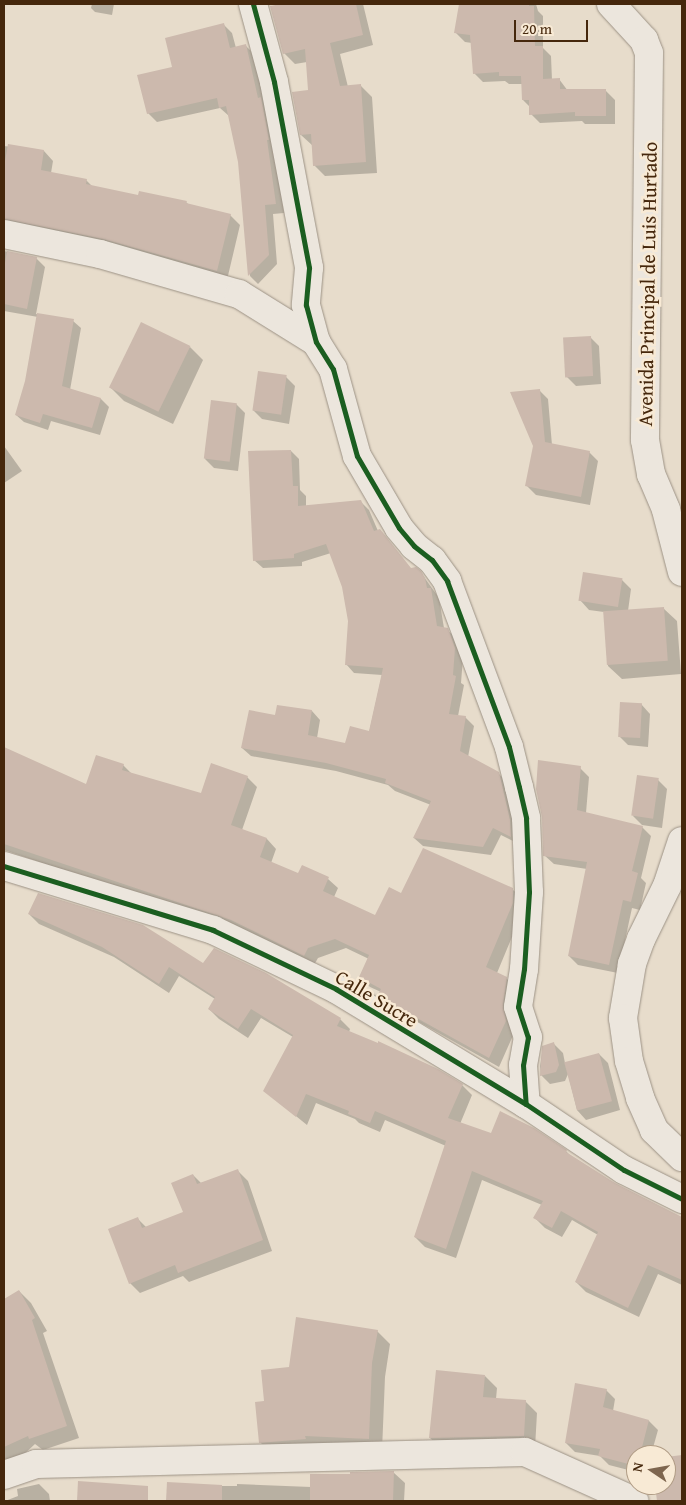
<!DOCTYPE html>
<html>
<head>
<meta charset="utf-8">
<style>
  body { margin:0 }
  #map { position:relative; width:686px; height:1505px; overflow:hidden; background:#e7dccb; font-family:"Gentium Book Plus",serif }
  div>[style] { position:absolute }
  .shadow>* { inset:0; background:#0003 }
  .building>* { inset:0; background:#ccb9ad; transform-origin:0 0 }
  .roads { filter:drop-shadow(0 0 1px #9c9285) drop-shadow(0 0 1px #9c9285) }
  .street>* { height:28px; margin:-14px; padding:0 14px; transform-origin:14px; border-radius:14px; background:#ece6dd }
  .secondary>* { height:28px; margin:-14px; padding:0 14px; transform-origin:14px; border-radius:14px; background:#ece6dd }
  .cycleway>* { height:5px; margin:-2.5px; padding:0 2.5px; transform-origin:2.5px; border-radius:2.5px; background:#1b5e20 }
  span { translate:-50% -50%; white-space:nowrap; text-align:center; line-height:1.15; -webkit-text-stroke:5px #f8ead5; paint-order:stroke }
  .street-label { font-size:20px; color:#45270c }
  .frame { position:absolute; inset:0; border:5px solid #45270c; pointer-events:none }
  .north { position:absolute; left:626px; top:1445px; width:50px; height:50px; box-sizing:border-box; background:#f8ead5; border:1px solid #b09c85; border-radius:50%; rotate:282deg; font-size:14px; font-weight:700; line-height:20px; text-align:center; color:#45270c }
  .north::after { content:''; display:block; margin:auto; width:18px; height:22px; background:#7e664f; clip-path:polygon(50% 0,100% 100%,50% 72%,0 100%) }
  .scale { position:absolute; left:514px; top:20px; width:74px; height:22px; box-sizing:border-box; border:2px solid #45270c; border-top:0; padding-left:6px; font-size:15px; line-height:18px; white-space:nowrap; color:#45270c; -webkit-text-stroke:4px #f8ead5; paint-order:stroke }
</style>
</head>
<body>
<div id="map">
  <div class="shadow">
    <div style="clip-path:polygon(92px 4px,114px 4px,112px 15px,95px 12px,91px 8px)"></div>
    <div style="clip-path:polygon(307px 4px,363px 4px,373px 45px,340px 54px,348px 87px,361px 86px,372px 97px,377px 173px,325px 176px,314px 165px,313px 146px,301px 135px,309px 91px,307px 62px,295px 64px,284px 53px,273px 12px)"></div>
    <div style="clip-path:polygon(460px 4px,536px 4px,538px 11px,543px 16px,543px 48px,551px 56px,552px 80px,559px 79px,568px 91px,606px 91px,615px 100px,615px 124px,585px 124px,582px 121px,540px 123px,531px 114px,530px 107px,523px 100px,522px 84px,509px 84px,505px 81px,483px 82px,474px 73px,472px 43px,465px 42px,456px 33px)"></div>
    <div style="clip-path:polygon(223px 24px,232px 33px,236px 48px,246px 46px,255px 55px,275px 149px,284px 213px,273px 214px,277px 264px,258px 284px,250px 276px,239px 162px,229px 116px,220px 108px,157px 122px,148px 113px,173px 68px)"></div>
    <div style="clip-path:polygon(4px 146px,44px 151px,53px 161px,51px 173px,86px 180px,93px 187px,139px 196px,186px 202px,189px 205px,230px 215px,240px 225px,227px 280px,4px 233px)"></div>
    <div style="clip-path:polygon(4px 251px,36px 258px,45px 267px,36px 314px,73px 321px,81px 328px,70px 390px,101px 399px,109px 407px,100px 435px,51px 421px,48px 430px,24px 422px,16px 415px,26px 381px,38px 317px,4px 311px)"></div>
    <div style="clip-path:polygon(590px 337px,599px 346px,601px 384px,576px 386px,567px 377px)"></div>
    <div style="clip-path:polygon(190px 347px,203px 360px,173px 424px,124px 401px,111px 388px)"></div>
    <div style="clip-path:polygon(286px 377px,295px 386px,289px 424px,262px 419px,253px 410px)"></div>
    <div style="clip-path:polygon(539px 390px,548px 399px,552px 445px,589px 452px,598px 461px,590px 505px,536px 495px,527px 486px,534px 446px)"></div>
    <div style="clip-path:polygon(236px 404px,245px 413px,238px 471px,214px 468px,205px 459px)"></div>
    <div style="clip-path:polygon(4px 446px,22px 471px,4px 483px)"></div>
    <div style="clip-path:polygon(291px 451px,299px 459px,300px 490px,306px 496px,306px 506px,360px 501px,369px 510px,378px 531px,414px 574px,424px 577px,439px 598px,444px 628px,456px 637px,463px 657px,461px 683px,464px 685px,458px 716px,465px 717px,474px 726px,468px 757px,498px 773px,507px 782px,519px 844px,501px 835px,491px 855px,423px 846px,414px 838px,431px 805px,395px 791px,388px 785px,336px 771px,251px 756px,242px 748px,275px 717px,278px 706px,312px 711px,320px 720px,317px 738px,346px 745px,369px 733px,382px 675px,354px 673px,346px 664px,349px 621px,343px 586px,331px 553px,302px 562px,302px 566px,263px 568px,254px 560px)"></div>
    <div style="clip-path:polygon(622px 580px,631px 589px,628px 611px,663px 608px,677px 621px,681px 674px,622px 679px,608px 666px,604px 612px,589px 610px,580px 600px)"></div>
    <div style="clip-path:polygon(641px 704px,650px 714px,648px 747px,628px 745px,619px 736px)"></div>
    <div style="clip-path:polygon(4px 749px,87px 786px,123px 765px,132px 774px,201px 795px,247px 777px,257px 787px,242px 830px,267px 839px,276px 849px,271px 863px,299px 875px,302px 866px,328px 879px,338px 888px,334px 897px,376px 917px,401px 895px,512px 889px,523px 899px,522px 913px,497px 973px,506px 978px,516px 988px,515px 1031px,499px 1067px,389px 1005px,379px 996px,381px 992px,370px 987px,360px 977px,369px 959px,346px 948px,318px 958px,314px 965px,172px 907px,4px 850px)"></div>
    <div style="clip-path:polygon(580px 768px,589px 777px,586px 813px,642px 827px,651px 836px,641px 878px,646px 883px,640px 910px,632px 908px,618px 973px,578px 965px,569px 956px,587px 869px,554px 864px,544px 855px)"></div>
    <div style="clip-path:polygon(658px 780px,667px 789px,662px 828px,642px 825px,633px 816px)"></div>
    <div style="clip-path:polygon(29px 914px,204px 965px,340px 1019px,350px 1029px,349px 1032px,462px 1085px,472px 1095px,460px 1124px,492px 1134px,566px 1151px,573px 1159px,616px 1185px,682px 1220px,682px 1285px,658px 1274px,639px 1317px,586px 1292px,576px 1282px,598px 1235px,572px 1220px,562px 1237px,545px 1228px,535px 1218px,542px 1205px,482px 1180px,456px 1258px,425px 1247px,415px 1237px,446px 1146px,385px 1120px,380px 1132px,359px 1123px,355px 1119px,316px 1103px,307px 1125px,265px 1091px,293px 1037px,261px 1018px,248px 1038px,219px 1019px,209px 1009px,215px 999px,179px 976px,169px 993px,114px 957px,39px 924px)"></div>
    <div style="clip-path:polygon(554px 1044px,563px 1053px,565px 1063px,599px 1054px,608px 1063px,620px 1110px,586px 1120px,577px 1110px,568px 1074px,565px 1081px,550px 1084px,541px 1075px,540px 1066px,543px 1047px)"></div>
    <div style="clip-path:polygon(238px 1171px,248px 1181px,272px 1251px,189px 1282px,183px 1276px,140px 1293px,130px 1283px,137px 1218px,147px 1228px,184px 1213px,193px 1175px,201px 1183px)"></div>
    <div style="clip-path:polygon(19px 1291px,31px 1303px,47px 1331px,43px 1333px,79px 1438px,43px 1450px,35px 1444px,21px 1457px,4px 1464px,4px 1300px)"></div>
    <div style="clip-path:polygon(377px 1331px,390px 1344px,385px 1377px,382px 1451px,274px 1456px,260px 1442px,266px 1402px,290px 1368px)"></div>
    <div style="clip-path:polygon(485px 1376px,497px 1388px,496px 1399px,525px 1401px,537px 1413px,535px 1448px,442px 1449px,430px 1438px)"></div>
    <div style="clip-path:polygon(606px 1390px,615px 1399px,613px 1411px,649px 1421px,658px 1430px,651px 1455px,636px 1455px,636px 1472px,609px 1465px,600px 1456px,575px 1452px,566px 1443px)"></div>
    <div style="clip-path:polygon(682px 1456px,682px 1501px,658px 1501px,656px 1485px,666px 1485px,666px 1458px)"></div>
    <div style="clip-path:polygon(393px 1472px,405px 1483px,404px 1501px,168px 1501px,168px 1484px,194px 1486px,237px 1486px,237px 1484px,311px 1487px,351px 1476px)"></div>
    <div style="clip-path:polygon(39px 1484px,49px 1494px,50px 1501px,5px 1501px,18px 1496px,17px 1489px)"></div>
  </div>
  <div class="building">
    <div style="clip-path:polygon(281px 4px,356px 4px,363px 35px,330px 43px,340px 86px,361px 84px,366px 162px,313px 166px,311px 134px,300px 135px,292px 92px,308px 90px,305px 49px,283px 54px,270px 6px)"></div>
    <div style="clip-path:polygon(459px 4px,529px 4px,529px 6px,534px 6px,535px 46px,543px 46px,543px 79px,560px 78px,560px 89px,606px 89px,606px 116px,575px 116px,575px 112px,529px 115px,529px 100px,522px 100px,521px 76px,499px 76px,499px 72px,473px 74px,470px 35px,454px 33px)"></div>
    <div style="clip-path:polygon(224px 23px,230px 48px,246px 44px,258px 98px,261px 97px,269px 140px,267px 140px,276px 204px,265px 205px,269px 255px,248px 276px,238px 162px,226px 106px,219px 108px,217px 98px,147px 114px,137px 75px,172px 67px,165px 38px)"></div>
    <div style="clip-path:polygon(8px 144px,44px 150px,41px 170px,87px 179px,86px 184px,138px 195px,139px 191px,187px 201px,186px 203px,231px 214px,217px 271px,103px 239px,4px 219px,4px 167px)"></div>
    <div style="clip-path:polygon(7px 251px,37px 257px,27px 309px,4px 304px,4px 269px)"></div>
    <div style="clip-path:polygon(37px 313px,74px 319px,62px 386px,101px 398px,92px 428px,43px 414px,40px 423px,15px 415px,25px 381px)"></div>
    <div style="left:141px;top:322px;width:55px;height:73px;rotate:26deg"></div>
    <div style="left:591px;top:336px;width:40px;height:28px;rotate:87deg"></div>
    <div style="left:258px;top:371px;width:29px;height:40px;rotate:8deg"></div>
    <div style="clip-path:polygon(540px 389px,545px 442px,590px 451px,581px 497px,525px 486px,533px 446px,510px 392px)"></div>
    <div style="left:211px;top:400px;width:26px;height:59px;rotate:7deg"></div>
    <div style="clip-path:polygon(291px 450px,293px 486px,298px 486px,298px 506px,361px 500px,374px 531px,380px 529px,411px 568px,416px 567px,421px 571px,425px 578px,427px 588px,431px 588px,437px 626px,448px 628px,455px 648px,453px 675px,456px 676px,449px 714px,466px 716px,460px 751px,499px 772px,510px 820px,511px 837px,493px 828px,483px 847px,413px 838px,431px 801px,385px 783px,386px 779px,326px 763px,241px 748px,249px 710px,275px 715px,277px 705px,312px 710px,308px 735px,345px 743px,350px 726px,369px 731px,383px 668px,345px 665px,348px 621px,342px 587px,326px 544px,294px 554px,294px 558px,253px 561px,248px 451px)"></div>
    <div style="left:583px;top:572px;width:40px;height:29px;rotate:9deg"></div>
    <div style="left:664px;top:607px;width:54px;height:61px;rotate:86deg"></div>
    <div style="left:620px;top:702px;width:22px;height:35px;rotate:3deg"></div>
    <div style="clip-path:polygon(4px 747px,86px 784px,96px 755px,124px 764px,122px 770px,201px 793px,211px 763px,248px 776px,231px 825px,267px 838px,260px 857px,298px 873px,302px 865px,329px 877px,323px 891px,375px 915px,389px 887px,401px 893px,423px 848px,513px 888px,513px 903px,486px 967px,507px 977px,503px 1005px,506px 1021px,489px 1058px,377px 996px,381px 989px,359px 977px,369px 955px,335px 939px,308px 948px,304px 956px,231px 920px,4px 844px)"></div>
    <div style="clip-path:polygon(538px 760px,581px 766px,577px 810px,643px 826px,632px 871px,638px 873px,631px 902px,623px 900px,609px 965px,568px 956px,587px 862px,543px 856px,542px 817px,536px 789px)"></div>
    <div style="left:637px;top:775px;width:22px;height:41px;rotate:8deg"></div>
    <div style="clip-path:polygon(38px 893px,143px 925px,203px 963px,214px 948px,266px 973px,341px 1018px,337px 1026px,378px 1043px,378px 1041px,438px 1069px,463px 1084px,448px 1118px,491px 1133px,500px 1111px,534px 1128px,567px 1150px,566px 1152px,615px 1183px,682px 1217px,682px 1280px,648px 1265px,628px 1308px,575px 1282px,598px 1232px,561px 1211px,552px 1228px,533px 1218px,543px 1201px,472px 1171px,446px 1249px,414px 1237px,446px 1141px,375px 1111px,370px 1123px,348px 1114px,349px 1111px,306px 1094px,296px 1117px,263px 1091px,293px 1035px,251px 1009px,238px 1029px,208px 1009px,215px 997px,169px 967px,159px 984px,102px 947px,28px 914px)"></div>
    <div style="clip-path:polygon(554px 1042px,559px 1065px,556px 1072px,540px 1076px,542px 1046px)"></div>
    <div style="left:599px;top:1053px;width:50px;height:36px;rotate:75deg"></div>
    <div style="clip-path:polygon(238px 1169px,263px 1240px,178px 1273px,175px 1265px,129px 1284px,108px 1229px,138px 1217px,142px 1228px,183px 1212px,171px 1183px,193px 1174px,197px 1184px)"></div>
    <div style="clip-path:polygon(19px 1290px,35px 1318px,32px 1320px,67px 1426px,29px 1439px,28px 1436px,4px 1447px,4px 1299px)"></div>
    <div style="clip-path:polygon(296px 1317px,378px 1330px,372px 1363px,369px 1439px,305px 1436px,306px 1439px,259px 1443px,255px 1402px,264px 1401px,261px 1370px,289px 1367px)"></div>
    <div style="clip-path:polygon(436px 1370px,485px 1375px,483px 1397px,526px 1400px,524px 1436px,429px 1438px)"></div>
    <div style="clip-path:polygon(575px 1383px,607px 1389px,603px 1407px,649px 1420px,640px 1455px,636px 1455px,636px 1466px,598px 1456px,600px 1449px,565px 1443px)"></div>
    <div style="clip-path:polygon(682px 1455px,682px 1501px,657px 1501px,655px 1485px,666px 1485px,666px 1457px)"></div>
    <div style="clip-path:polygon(394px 1471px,393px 1501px,310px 1501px,310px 1474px,350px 1474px,350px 1472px)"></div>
    <div style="clip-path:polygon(78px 1481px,148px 1486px,148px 1501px,77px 1501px)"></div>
    <div style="clip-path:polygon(167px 1482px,222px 1485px,222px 1501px,166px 1501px)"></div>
  </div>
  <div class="roads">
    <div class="street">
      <div style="left:253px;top:4px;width:81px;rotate:74.9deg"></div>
      <div style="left:274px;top:82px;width:189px;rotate:79.3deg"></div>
      <div style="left:309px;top:268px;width:37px;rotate:95deg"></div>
      <div style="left:306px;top:305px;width:38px;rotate:75deg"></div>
      <div style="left:316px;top:342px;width:32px;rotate:58deg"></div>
      <div style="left:333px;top:369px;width:90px;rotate:74.6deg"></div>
      <div style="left:357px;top:456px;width:83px;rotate:59.7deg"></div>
      <div style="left:399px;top:528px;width:23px;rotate:50deg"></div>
      <div style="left:414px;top:546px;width:23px;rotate:38deg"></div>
      <div style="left:432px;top:560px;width:26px;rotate:54deg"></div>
      <div style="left:447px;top:581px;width:177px;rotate:69.5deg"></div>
      <div style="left:509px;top:747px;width:41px;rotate:76deg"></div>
      <div style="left:519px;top:787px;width:32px;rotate:77deg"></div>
      <div style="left:526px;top:818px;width:74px;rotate:87.7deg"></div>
      <div style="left:529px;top:892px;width:77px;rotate:93.7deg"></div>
      <div style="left:524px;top:969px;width:38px;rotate:99deg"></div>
      <div style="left:518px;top:1007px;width:32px;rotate:72deg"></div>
      <div style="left:528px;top:1037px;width:28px;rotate:100deg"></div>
      <div style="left:523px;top:1065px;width:39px;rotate:86deg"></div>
      <div style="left:4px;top:234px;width:98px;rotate:11.8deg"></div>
      <div style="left:100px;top:254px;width:145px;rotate:16.1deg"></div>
      <div style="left:239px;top:294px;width:91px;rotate:31.9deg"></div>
      <div style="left:4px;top:866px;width:219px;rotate:17deg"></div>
      <div style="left:213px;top:930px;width:136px;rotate:25.6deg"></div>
      <div style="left:336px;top:989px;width:222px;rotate:31.2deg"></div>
      <div style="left:526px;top:1104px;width:118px;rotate:34deg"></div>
      <div style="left:624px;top:1170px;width:65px;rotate:26.6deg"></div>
      <div style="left:4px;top:1475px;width:34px;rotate:-19deg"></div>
      <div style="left:36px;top:1464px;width:489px;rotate:-1.4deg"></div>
      <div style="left:525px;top:1452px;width:120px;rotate:24.2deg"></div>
    </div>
    <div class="secondary">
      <div style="left:611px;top:4px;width:49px;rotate:47.5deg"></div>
      <div style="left:644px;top:40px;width:14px;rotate:69deg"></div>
      <div style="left:649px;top:53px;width:387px;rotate:90.6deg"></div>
      <div style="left:645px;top:440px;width:35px;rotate:80deg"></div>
      <div style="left:651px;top:474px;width:39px;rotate:67deg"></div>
      <div style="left:666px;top:510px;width:64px;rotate:75.5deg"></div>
      <div style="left:682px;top:841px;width:47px;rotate:108.4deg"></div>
      <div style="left:667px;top:886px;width:59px;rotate:116.1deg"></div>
      <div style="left:641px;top:939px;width:27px;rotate:110deg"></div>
      <div style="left:632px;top:964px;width:55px;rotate:99.5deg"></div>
      <div style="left:623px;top:1018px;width:43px;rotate:82.1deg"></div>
      <div style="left:629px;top:1061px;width:39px;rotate:73deg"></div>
      <div style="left:640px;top:1098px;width:35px;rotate:66deg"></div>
      <div style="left:654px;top:1130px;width:39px;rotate:44deg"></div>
    </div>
  </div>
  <div class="cycleway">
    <div style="left:253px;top:4px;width:81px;rotate:74.9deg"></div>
    <div style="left:274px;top:82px;width:189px;rotate:79.3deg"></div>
    <div style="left:309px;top:268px;width:37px;rotate:95deg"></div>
    <div style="left:306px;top:305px;width:38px;rotate:75deg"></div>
    <div style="left:316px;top:342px;width:32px;rotate:58deg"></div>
    <div style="left:333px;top:369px;width:90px;rotate:74.6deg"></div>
    <div style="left:357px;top:456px;width:83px;rotate:59.7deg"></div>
    <div style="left:399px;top:528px;width:23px;rotate:50deg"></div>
    <div style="left:414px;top:546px;width:23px;rotate:38deg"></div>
    <div style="left:432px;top:560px;width:26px;rotate:54deg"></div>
    <div style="left:447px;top:581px;width:177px;rotate:69.5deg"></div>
    <div style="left:509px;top:747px;width:41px;rotate:76deg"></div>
    <div style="left:519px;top:787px;width:32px;rotate:77deg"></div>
    <div style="left:526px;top:818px;width:74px;rotate:87.7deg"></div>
    <div style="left:529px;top:892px;width:77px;rotate:93.7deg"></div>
    <div style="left:524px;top:969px;width:38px;rotate:99deg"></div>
    <div style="left:518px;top:1007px;width:32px;rotate:72deg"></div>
    <div style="left:528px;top:1037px;width:28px;rotate:100deg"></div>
    <div style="left:523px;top:1065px;width:39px;rotate:86deg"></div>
    <div style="left:4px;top:866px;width:219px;rotate:17deg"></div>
    <div style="left:213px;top:930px;width:136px;rotate:25.6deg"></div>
    <div style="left:336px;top:989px;width:222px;rotate:31.2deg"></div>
    <div style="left:526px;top:1104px;width:118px;rotate:34deg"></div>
    <div style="left:624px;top:1170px;width:65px;rotate:26.6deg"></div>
  </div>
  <div class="street-label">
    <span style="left:647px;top:284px;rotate:-89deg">Avenida Principal de Luis Hurtado</span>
    <span style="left:377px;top:998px;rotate:31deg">Calle Sucre</span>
  </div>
  <div class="frame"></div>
  <div class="north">N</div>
  <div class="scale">20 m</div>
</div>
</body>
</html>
